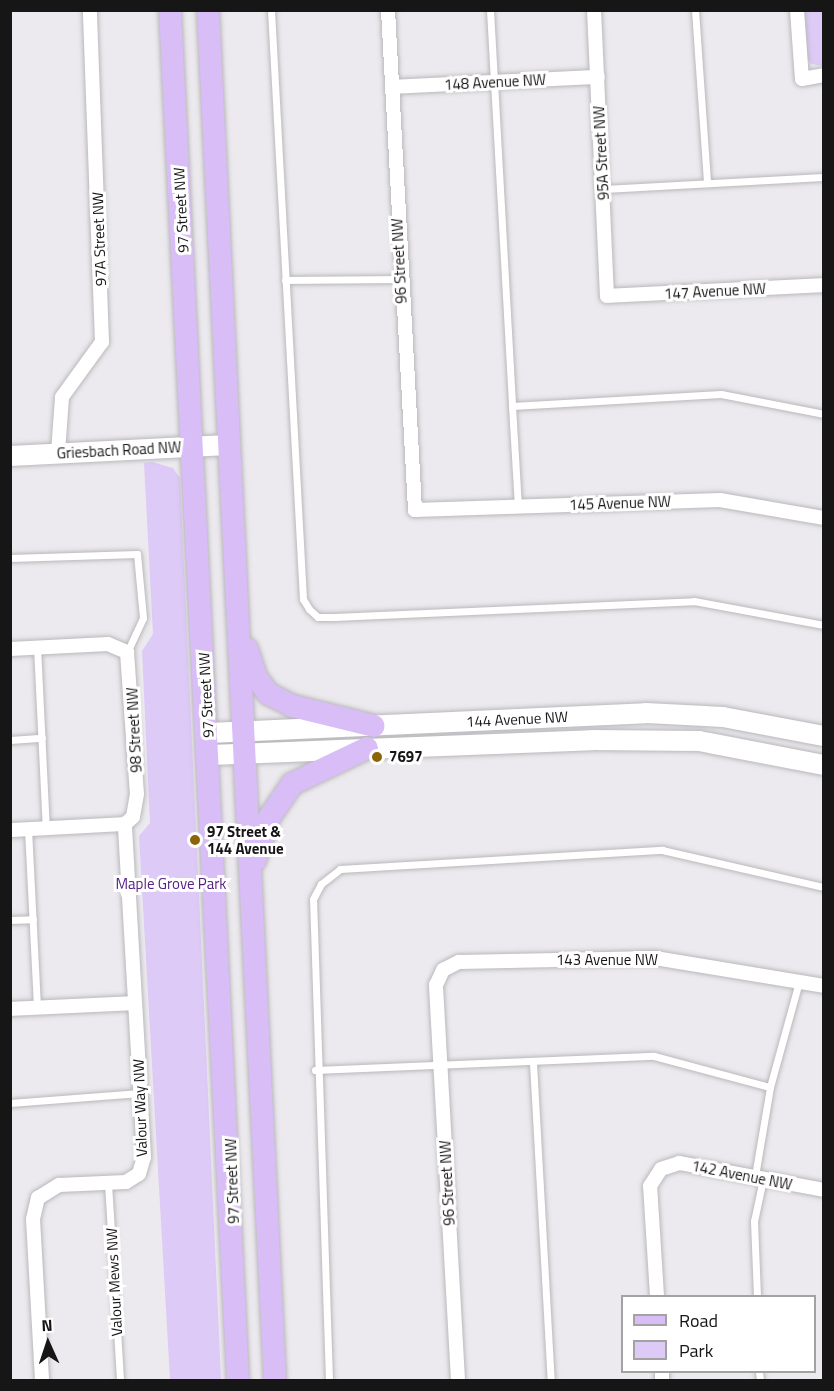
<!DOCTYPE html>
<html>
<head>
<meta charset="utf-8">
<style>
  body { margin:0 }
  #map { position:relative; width:834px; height:1391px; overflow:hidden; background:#eceaee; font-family:"Titillium Web",sans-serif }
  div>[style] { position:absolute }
  .green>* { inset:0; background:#ddcaf7 }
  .roads { filter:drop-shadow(0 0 2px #bab8bc) drop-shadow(0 0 2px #bab8bc) }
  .lane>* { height:7px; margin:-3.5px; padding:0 3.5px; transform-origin:3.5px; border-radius:3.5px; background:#fff }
  .street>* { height:14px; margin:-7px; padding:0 7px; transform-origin:7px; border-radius:7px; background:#fff }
  .secondary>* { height:20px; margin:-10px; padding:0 10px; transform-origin:10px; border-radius:10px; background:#fff }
  .primary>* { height:22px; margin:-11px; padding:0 11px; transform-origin:11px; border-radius:11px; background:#d8bdf7 }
  .dots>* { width:16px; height:16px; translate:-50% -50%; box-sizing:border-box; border:3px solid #fff; border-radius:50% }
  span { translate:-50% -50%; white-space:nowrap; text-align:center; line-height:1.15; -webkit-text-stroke:6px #fff; paint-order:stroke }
  .street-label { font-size:15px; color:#161617 }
  .poi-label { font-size:15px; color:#161617; font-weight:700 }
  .left { translate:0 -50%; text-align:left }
  .park-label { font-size:15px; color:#541f81 }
  .frame { position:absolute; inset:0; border:12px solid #161617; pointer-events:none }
  .legend { position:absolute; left:621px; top:1295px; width:195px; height:78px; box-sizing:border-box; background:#fff; border:2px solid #a2a2a2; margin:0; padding:8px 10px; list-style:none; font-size:18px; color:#161617 }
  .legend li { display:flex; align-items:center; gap:12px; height:30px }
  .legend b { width:30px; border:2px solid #a2a2a2 }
  .north { position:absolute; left:18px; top:1313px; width:60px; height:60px; -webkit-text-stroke:4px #fff; paint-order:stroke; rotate:357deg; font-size:16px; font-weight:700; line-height:24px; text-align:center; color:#161617 }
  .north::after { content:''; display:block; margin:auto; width:21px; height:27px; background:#161617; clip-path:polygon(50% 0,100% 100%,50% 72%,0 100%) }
</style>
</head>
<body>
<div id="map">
  <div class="green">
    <div style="clip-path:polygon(802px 11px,823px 11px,823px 66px,811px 64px,805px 54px)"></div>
    <div style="clip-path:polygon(152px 462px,173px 468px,180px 478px,221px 1380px,170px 1380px,139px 836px,150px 823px,142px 651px,153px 634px,144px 463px)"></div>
  </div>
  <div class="roads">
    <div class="lane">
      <div style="left:271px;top:10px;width:590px;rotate:86.89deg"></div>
      <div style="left:303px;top:599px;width:12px;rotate:59deg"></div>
      <div style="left:309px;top:609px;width:12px;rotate:42deg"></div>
      <div style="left:318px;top:617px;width:16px"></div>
      <div style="left:334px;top:617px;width:360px;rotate:-2.5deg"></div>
      <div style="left:694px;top:601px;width:132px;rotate:10.5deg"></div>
      <div style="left:490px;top:10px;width:397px;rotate:86.8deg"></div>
      <div style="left:512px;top:406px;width:209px;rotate:-3.3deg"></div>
      <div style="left:721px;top:394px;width:105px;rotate:11deg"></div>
      <div style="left:695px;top:10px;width:172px;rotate:86deg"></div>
      <div style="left:603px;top:189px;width:221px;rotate:-3.1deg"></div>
      <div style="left:285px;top:280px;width:114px;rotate:-0.5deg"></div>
      <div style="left:512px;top:406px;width:101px;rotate:86.6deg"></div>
      <div style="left:10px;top:558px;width:127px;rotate:-1.8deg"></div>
      <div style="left:137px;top:554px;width:64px;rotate:84.6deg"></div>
      <div style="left:143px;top:618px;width:38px;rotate:115deg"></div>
      <div style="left:37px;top:647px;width:181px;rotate:87.2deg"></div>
      <div style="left:10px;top:740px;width:32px;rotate:-4deg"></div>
      <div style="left:28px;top:829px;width:179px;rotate:87.1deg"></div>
      <div style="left:10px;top:920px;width:23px;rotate:-2deg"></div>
      <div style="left:533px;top:1063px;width:318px;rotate:86.8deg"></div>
      <div style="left:315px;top:1070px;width:339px;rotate:-2.4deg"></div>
      <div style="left:654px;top:1056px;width:120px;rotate:15deg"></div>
      <div style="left:10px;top:1103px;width:130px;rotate:-4.4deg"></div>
      <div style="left:755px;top:1176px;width:90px;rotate:-80.4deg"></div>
      <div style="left:770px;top:1087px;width:109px;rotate:-74.6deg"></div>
      <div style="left:108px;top:1183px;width:197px;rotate:86.5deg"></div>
      <div style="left:757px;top:1296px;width:75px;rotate:-92.3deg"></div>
      <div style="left:754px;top:1221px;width:43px;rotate:-77.9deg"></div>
      <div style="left:759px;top:1372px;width:8px;rotate:83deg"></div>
      <div style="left:329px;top:1380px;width:481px;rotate:-91.9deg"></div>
      <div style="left:313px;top:899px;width:17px;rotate:-62deg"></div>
      <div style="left:321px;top:884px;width:24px;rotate:-38deg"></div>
      <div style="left:340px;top:869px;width:323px;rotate:-3.4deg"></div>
      <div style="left:662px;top:850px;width:166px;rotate:12.9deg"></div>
    </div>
    <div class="street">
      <div style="left:388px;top:10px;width:501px;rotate:86.91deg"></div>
      <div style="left:415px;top:510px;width:305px;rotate:-1.9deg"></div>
      <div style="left:720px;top:500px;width:106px;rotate:9.8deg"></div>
      <div style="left:594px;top:10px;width:286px;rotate:87.4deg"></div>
      <div style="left:607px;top:296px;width:217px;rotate:-2.9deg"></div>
      <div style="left:797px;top:10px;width:69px;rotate:85.9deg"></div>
      <div style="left:802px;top:79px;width:22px;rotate:-10deg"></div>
      <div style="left:392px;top:87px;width:206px;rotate:-2.8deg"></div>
      <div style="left:58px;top:453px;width:56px;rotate:-85.9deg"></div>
      <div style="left:62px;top:397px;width:68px;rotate:-54deg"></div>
      <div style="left:102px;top:342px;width:332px;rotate:-92.1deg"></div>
      <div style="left:10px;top:649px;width:98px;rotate:-2.9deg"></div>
      <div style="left:108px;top:644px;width:21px;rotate:23deg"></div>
      <div style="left:127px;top:652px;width:142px;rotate:86deg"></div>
      <div style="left:137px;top:794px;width:23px;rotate:100deg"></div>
      <div style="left:133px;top:817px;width:11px;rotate:139deg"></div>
      <div style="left:125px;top:824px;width:115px;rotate:177deg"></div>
      <div style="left:10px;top:1009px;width:125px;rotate:-2.7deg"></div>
      <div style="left:657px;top:1296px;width:110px;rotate:-93.6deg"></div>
      <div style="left:650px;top:1186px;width:20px;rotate:-57deg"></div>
      <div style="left:661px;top:1169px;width:19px;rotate:-18deg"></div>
      <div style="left:679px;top:1163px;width:147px;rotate:10.5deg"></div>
      <div style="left:662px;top:1372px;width:8px;rotate:90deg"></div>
      <div style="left:42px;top:1380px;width:161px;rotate:-93.2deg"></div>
      <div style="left:33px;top:1219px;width:22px;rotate:-77deg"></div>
      <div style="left:38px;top:1198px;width:25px;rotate:-32deg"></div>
      <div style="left:59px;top:1185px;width:67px;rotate:-2.6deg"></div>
      <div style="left:126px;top:1182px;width:15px;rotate:-32deg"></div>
      <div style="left:139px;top:1174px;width:18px;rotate:-74deg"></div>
      <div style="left:144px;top:1157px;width:334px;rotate:-93.3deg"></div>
      <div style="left:458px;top:1380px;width:396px;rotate:-93.2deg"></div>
      <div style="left:436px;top:985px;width:17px;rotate:-65deg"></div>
      <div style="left:443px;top:970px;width:18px;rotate:-27deg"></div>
      <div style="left:459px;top:962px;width:196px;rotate:-1.2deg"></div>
      <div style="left:655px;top:958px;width:171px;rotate:9.4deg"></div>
    </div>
    <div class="secondary">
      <div style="left:10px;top:456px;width:218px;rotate:-2.9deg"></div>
      <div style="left:209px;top:733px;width:437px;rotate:-2.6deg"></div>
      <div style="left:646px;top:713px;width:77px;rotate:3deg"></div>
      <div style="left:723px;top:717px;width:103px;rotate:10.7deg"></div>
      <div style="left:210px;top:755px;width:382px;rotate:-2.2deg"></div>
      <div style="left:592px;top:740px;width:107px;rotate:0.5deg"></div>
      <div style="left:699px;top:741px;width:127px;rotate:10.9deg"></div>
    </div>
    <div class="primary">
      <div style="left:170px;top:10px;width:1372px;rotate:87.16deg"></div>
      <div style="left:208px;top:10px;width:1372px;rotate:87.2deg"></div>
      <div style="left:247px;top:649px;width:29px;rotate:72deg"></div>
      <div style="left:256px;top:677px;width:21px;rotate:53deg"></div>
      <div style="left:269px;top:694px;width:27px;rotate:27deg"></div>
      <div style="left:293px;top:706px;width:83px;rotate:13.9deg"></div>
      <div style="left:255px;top:860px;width:44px;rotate:-71.6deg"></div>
      <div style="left:269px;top:818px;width:41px;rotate:-55.9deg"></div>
      <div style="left:292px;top:784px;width:83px;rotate:-25.6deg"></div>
    </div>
  </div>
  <div class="dots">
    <div style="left:377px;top:757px;background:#8c6306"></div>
    <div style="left:195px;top:840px;background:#8c6306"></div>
  </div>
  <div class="street-label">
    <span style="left:495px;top:82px;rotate:-3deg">148 Avenue NW</span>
    <span style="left:601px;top:153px;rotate:-93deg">95A Street NW</span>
    <span style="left:181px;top:210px;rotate:-93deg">97 Street NW</span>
    <span style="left:99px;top:239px;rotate:-92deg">97A Street NW</span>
    <span style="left:399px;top:261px;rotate:-93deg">96 Street NW</span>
    <span style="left:715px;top:291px;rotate:-3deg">147 Avenue NW</span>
    <span style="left:119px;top:450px;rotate:-3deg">Griesbach Road NW</span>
    <span style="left:620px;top:503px;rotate:-2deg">145 Avenue NW</span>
    <span style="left:206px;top:695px;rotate:-93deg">97 Street NW</span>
    <span style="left:517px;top:719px;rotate:-3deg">144 Avenue NW</span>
    <span style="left:134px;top:730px;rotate:-93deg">98 Street NW</span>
    <span style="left:607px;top:960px">143 Avenue NW</span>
    <span style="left:140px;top:1108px;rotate:-92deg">Valour Way NW</span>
    <span style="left:742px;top:1175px;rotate:11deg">142 Avenue NW</span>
    <span style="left:232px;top:1181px;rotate:-92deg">97 Street NW</span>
    <span style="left:447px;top:1183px;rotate:-93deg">96 Street NW</span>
    <span style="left:114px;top:1282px;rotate:-93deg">Valour Mews NW</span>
  </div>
  <div class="poi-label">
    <span class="left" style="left:389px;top:757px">7697</span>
    <span class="left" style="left:207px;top:840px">97 Street &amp;<br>144 Avenue</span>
  </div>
  <div class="park-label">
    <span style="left:171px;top:884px">Maple Grove Park</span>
  </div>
  <div class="frame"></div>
  <ul class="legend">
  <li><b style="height:8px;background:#d8bdf7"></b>Road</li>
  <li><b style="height:16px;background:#ddcaf7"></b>Park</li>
  </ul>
  <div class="north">N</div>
</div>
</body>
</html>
